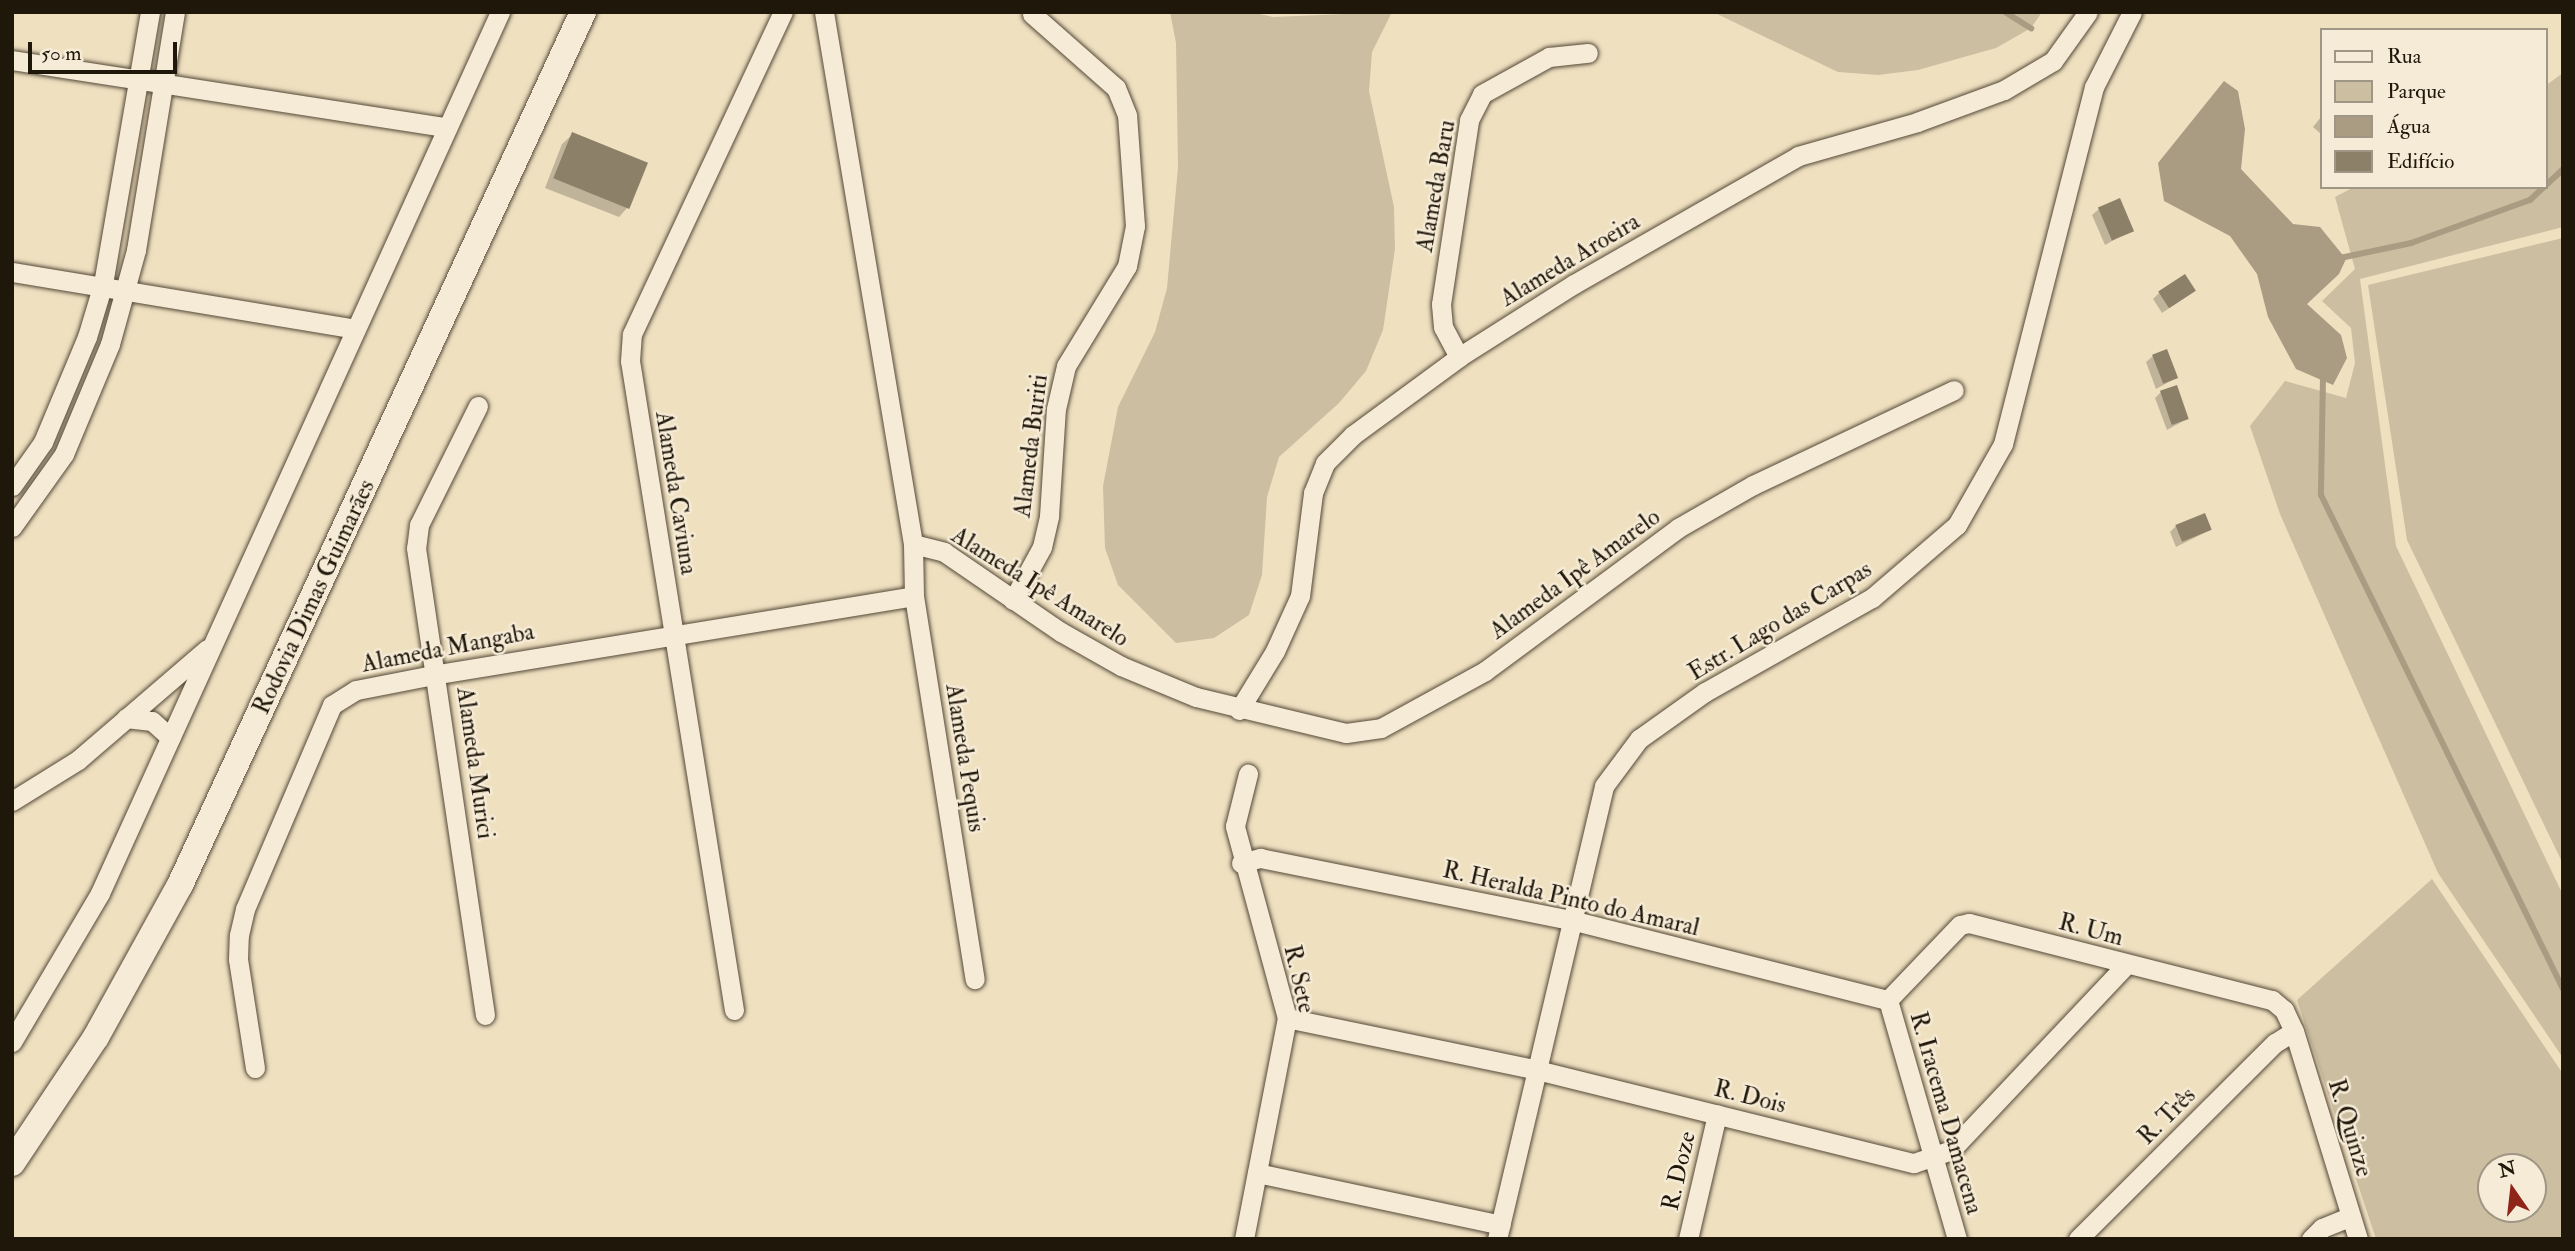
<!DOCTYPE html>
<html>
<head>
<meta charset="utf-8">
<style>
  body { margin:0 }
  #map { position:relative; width:2575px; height:1251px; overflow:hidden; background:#efe0c0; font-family:"IM FELL Double Pica",serif }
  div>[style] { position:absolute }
  .green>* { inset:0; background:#ccbea1 }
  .water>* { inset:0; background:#a99c82 }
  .shadow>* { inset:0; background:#0003 }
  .stream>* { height:6px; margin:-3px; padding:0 3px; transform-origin:3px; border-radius:3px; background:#a99c82 }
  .building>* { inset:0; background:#8c8069; transform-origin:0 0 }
  .roads { filter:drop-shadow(0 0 2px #544938) drop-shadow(0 0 2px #544938) }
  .street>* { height:19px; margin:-9.5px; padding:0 9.5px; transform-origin:9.5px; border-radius:9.5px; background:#f5ebd6 }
  .secondary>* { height:26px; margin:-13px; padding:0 13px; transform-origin:13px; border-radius:13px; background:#f5ebd6 }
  span { translate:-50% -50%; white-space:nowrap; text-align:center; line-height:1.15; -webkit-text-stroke:5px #f5ebd6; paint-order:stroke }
  .street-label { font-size:24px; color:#20170b }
  .frame { position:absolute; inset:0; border:14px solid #20170b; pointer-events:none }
  .legend { position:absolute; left:2320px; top:28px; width:228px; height:161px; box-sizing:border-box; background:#f5ebd6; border:2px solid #a09685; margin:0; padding:9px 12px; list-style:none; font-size:21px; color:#20170b }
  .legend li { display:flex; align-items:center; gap:14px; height:35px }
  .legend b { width:35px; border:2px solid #a09685 }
  .north { position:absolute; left:2477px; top:1153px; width:70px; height:70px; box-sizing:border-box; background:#f5ebd6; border:2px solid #a09685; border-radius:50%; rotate:346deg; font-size:19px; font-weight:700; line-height:28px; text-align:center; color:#20170b }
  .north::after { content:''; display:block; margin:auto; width:24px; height:32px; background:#8f2418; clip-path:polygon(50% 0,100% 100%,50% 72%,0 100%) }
  .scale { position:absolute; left:28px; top:42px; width:149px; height:32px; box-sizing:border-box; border:4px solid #20170b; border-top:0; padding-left:9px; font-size:21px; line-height:24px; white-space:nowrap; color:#20170b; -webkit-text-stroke:5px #f5ebd6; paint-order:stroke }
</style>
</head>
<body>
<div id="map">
  <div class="green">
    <div style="clip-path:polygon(1170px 12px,1250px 12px,1273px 17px,1392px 12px,1372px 52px,1369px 91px,1394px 207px,1395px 249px,1383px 330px,1366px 371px,1339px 403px,1279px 457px,1267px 497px,1262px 575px,1249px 615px,1214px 638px,1176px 643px,1118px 585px,1105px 548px,1103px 486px,1118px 407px,1155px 332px,1167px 288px,1178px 167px,1176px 43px)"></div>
    <div style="clip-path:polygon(1713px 12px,2042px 12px,2031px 28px,1996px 48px,1918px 70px,1878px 75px,1838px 72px)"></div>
    <div style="clip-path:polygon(2563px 73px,2563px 227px,2360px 279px,2396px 546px,2563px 895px,2563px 1058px,2438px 873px,2280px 514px,2250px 426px,2285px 381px,2346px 398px,2355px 363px,2351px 328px,2322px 301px,2355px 269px,2335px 197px,2354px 187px,2545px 187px,2545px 86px)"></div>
    <div style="clip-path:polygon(2563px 238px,2563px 864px,2407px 540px,2368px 285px)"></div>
    <div style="clip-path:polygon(evenodd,2432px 879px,2563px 1074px,2563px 1239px,2376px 1239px,2297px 1000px,2432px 879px,2533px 1167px,2533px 1209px,2491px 1209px,2491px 1167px,2533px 1167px)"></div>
  </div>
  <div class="water">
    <div style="clip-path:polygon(2224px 81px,2238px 91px,2245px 129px,2241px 169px,2293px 224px,2320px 227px,2346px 259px,2339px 274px,2307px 304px,2341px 335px,2347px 358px,2333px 385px,2296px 369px,2268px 317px,2257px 274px,2230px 236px,2164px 201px,2158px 163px)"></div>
  </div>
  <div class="shadow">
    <div style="clip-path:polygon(2321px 117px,2321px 134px,2313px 127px)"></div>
    <div style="clip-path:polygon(572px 135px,628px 207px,619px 217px,545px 188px,562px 144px)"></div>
    <div style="clip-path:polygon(2099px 209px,2132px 230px,2105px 245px,2092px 215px)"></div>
    <div style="clip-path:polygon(2159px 293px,2187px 296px,2162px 313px,2153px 299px)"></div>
    <div style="clip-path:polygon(2153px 356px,2176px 378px,2156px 389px,2146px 362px)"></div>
    <div style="clip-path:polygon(2161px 392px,2187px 419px,2167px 430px,2155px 398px)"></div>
    <div style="clip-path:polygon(2176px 526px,2210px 530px,2176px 547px,2170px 532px)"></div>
  </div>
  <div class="stream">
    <div style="left:2005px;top:12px;width:31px;rotate:32deg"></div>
    <div style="left:2545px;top:186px;width:25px;rotate:-43deg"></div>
    <div style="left:2340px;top:258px;width:73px;rotate:-11.9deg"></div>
    <div style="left:2411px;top:243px;width:127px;rotate:-19.9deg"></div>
    <div style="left:2530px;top:200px;width:19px;rotate:-43deg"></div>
    <div style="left:2323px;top:376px;width:119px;rotate:91deg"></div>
    <div style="left:2321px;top:495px;width:550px;rotate:63.9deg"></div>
  </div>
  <div class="building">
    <div style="left:572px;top:132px;width:82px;height:50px;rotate:22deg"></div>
    <div style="left:2120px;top:198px;width:36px;height:24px;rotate:67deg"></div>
    <div style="left:2185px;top:274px;width:20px;height:32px;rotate:57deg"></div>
    <div style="left:2167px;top:349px;width:31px;height:16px;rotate:69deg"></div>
    <div style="left:2177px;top:385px;width:36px;height:18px;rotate:71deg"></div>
    <div style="left:2205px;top:513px;width:18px;height:32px;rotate:68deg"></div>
  </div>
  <div class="roads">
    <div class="street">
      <div style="left:824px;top:12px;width:539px;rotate:80.5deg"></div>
      <div style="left:913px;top:544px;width:52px;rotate:88.9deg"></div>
      <div style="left:914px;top:596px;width:388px;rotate:81deg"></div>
      <div style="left:12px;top:60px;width:440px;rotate:8.8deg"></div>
      <div style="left:12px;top:272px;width:348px;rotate:9.4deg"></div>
      <div style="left:1459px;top:357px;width:34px;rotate:-118deg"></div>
      <div style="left:1443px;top:327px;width:23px;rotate:-95deg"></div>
      <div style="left:1441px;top:304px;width:186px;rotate:-81.3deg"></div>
      <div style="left:1469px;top:120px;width:29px;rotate:-63deg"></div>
      <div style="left:1482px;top:94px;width:77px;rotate:-28.9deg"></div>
      <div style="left:1549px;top:57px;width:39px;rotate:-6deg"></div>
      <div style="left:478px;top:406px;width:133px;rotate:116.4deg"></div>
      <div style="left:419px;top:525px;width:23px;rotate:97deg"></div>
      <div style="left:416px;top:548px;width:472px;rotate:81.6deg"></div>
      <div style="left:12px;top:486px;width:54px;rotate:-54.8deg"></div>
      <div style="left:43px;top:442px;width:114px;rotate:-67.3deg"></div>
      <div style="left:87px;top:337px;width:55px;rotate:-73.2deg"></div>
      <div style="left:103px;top:284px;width:276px;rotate:-80.2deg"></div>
      <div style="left:12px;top:527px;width:90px;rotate:-54.5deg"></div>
      <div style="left:64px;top:454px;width:119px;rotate:-67.3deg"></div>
      <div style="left:110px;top:344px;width:98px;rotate:-74.5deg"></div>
      <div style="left:136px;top:250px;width:241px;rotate:-80.7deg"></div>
      <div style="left:913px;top:544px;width:32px;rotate:14deg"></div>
      <div style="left:944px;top:552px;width:142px;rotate:34.4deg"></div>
      <div style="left:1061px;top:632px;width:69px;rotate:29.5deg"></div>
      <div style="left:1121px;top:666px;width:81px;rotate:22.5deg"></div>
      <div style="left:1196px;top:697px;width:154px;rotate:13.5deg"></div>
      <div style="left:1346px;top:733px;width:35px;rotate:-8deg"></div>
      <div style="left:1381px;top:728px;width:119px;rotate:-28.7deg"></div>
      <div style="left:1485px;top:671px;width:240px;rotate:-36.5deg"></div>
      <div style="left:1678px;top:528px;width:86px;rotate:-29.8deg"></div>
      <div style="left:1753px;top:485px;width:222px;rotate:-25.3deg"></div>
      <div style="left:1013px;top:600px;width:60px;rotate:-61.3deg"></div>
      <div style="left:1042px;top:547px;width:32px;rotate:-77deg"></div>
      <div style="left:1049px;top:516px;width:107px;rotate:-86.3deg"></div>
      <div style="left:1056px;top:409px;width:44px;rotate:-76.9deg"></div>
      <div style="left:1066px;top:366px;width:117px;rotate:-58.6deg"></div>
      <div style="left:1127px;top:266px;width:41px;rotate:-78.7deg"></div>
      <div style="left:1135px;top:226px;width:111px;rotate:-94.1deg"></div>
      <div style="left:1127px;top:115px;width:29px;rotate:-112deg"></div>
      <div style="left:1116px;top:88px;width:112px;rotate:-138.6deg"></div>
      <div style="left:1239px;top:710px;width:69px;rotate:-58.6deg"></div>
      <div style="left:1275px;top:651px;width:60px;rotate:-65.6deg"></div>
      <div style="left:1300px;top:596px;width:104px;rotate:-82.8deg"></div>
      <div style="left:1313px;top:493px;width:32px;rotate:-68deg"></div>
      <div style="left:1325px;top:463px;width:40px;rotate:-45deg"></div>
      <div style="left:1353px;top:435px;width:132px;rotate:-36.3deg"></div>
      <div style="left:1459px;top:357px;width:136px;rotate:-32.4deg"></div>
      <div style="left:1574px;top:284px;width:258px;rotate:-29.7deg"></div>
      <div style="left:1798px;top:156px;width:124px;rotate:-15.9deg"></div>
      <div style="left:1917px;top:122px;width:93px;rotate:-20.2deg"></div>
      <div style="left:2004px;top:90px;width:57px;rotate:-30.6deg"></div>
      <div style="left:2053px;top:61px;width:60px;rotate:-54.5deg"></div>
      <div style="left:126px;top:718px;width:26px;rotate:7deg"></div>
      <div style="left:152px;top:721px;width:25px;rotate:42deg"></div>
      <div style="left:12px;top:801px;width:78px;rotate:-31.8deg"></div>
      <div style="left:78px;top:760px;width:170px;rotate:-40.7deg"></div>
      <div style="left:1241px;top:863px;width:20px;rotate:-15deg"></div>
      <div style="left:1260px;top:858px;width:317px;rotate:11.3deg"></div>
      <div style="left:1571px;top:920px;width:327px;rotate:14.2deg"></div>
      <div style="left:1888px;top:1000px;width:104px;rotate:-46.2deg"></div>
      <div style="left:1960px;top:925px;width:9px;rotate:-13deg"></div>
      <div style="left:1969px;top:923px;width:313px;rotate:14.3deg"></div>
      <div style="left:2272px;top:1000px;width:16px;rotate:40deg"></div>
      <div style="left:2284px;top:1010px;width:23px;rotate:65deg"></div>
      <div style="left:2294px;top:1031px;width:218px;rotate:72.9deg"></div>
      <div style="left:1888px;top:1000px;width:249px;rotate:73.9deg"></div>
      <div style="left:734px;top:1010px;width:657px;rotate:-99.1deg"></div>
      <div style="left:630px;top:361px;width:27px;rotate:-86deg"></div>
      <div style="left:632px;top:334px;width:356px;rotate:-64.9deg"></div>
      <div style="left:1287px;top:1018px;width:255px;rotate:11.7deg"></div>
      <div style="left:1537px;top:1070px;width:388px;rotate:13.9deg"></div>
      <div style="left:1914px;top:1163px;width:39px;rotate:-19deg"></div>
      <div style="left:1951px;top:1150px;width:255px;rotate:-46.6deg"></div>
      <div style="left:12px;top:1042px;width:173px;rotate:-59.4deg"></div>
      <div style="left:100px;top:893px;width:968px;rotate:-65.58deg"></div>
      <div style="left:255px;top:1068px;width:110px;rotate:-98.9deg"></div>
      <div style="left:238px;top:959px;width:24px;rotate:-88deg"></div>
      <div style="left:239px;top:935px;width:27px;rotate:-77deg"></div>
      <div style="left:245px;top:909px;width:222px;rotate:-66.9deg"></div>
      <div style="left:332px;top:705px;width:28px;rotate:-32deg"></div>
      <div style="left:356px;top:690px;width:84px;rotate:-11deg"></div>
      <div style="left:438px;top:674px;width:482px;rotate:-9.3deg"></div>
      <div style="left:1257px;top:1173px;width:249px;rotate:12deg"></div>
      <div style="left:1244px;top:1239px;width:225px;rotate:-79deg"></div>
      <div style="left:1287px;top:1018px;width:199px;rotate:-105.2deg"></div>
      <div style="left:1235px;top:826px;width:54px;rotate:-76deg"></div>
      <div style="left:1497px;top:1239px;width:465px;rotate:-76.7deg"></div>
      <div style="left:1604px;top:786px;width:59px;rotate:-53.3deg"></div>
      <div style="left:1639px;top:739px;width:81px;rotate:-35.5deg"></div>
      <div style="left:1705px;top:692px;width:192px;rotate:-29.4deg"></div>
      <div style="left:1872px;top:598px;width:112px;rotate:-40.7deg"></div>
      <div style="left:1957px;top:525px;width:93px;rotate:-60.4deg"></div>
      <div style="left:2003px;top:444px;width:368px;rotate:-75.7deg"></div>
      <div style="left:2094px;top:87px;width:84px;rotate:-63.1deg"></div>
      <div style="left:1688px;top:1239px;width:128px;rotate:-76.9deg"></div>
      <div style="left:2078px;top:1239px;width:278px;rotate:-44.9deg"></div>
      <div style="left:2275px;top:1043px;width:22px;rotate:-32deg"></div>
      <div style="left:2311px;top:1239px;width:16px;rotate:-45deg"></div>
      <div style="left:2322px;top:1228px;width:31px;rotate:-22deg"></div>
    </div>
    <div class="secondary">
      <div style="left:12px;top:1163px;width:151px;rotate:-56.3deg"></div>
      <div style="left:96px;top:1037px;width:174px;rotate:-61.1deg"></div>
      <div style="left:180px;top:885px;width:962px;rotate:-65.22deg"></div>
    </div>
  </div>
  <div class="street-label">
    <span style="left:1436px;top:186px;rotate:-80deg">Alameda Baru</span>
    <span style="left:1570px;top:260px;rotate:-31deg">Alameda Aroeira</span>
    <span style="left:1031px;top:446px;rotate:-83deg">Alameda Buriti</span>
    <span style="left:676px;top:493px;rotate:81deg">Alameda Caviuna</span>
    <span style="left:1575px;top:574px;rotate:-36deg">Alameda Ipê Amarelo</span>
    <span style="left:1040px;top:587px;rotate:32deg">Alameda Ipê Amarelo</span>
    <span style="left:314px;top:597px;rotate:-65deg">Rodovia Dimas Guimarães</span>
    <span style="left:1780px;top:621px;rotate:-31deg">Estr. Lago das Carpas</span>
    <span style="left:448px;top:648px;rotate:-11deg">Alameda Mangaba</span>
    <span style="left:965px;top:758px;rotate:81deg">Alameda Pequis</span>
    <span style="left:475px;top:763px;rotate:82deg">Alameda Murici</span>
    <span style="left:1571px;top:899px;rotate:13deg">R. Heralda Pinto do Amaral</span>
    <span style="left:2091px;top:930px;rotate:15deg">R. Um</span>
    <span style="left:1299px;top:979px;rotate:77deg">R. Sete</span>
    <span style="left:1750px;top:1097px;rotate:14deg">R. Dois</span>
    <span style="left:1946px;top:1113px;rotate:74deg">R. Iracema Damacena</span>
    <span style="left:2167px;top:1116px;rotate:-45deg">R. Três</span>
    <span style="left:2350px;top:1128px;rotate:73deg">R. Quinze</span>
    <span style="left:1679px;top:1171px;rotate:-77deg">R. Doze</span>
  </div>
  <div class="frame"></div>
  <ul class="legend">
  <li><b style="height:9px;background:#f5ebd6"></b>Rua</li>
  <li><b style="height:19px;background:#ccbea1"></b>Parque</li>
  <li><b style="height:19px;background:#a99c82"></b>Água</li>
  <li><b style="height:19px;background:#8c8069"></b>Edifício</li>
  </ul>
  <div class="north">N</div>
  <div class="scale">50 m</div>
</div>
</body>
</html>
